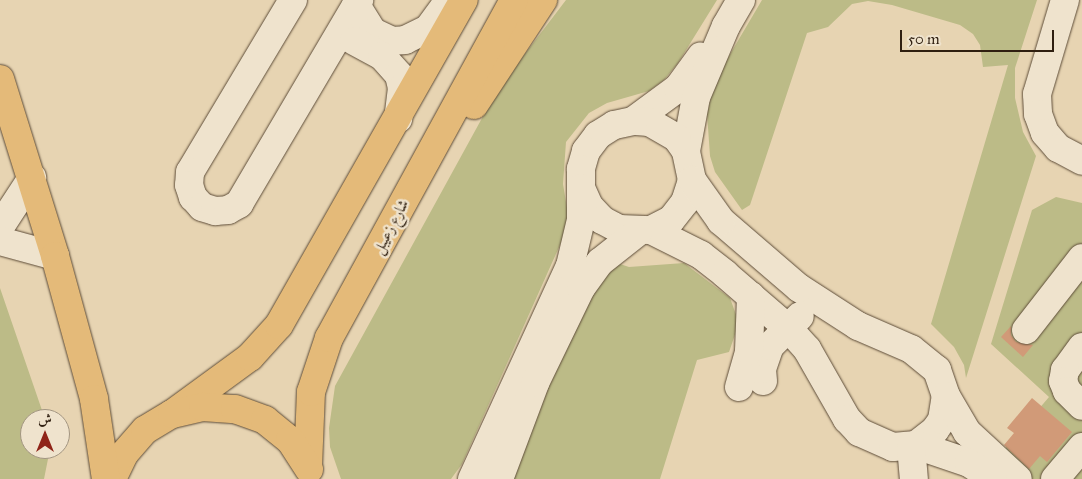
<!DOCTYPE html>
<html>
<head>
<meta charset="utf-8">
<style>
  body { margin:0 }
  #map { position:relative; width:1082px; height:479px; overflow:hidden; background:#e7d4b2; font-family:"IM FELL Great Primer",Amiri,serif }
  div>[style] { position:absolute }
  .green>* { inset:0; background:#bcbb87 }
  .building>* { inset:0; background:#d19a78 }
  .roads { filter:drop-shadow(0 0 1px #5d4c38) drop-shadow(0 0 1px #5d4c38) }
  .minor>* { height:28px; margin:-14px; padding:0 14px; transform-origin:14px; border-radius:14px; background:#efe3cd }
  .major>* { height:28px; margin:-14px; padding:0 14px; transform-origin:14px; border-radius:14px; background:#e4ba79 }
  .highway>* { height:28px; margin:-14px; padding:0 14px; transform-origin:14px; border-radius:14px; background:#e4ba79 }
  span { translate:-50% -50%; white-space:nowrap; text-align:center; line-height:1.15; -webkit-text-stroke:5px #efe3cd; paint-order:stroke }
  .street-label { font-size:15px; color:#2f1f10 }
  .north { position:absolute; left:20px; top:409px; width:50px; height:50px; box-sizing:border-box; background:#efe3cd; border:1px solid #a29581; border-radius:50%; rotate:0deg; font-size:14px; font-weight:700; line-height:20px; text-align:center; color:#2f1f10 }
  .north::after { content:''; display:block; margin:auto; width:18px; height:22px; background:#8f2418; clip-path:polygon(50% 0,100% 100%,50% 72%,0 100%) }
  .scale { position:absolute; left:900px; top:30px; width:154px; height:22px; box-sizing:border-box; border:2px solid #2f1f10; border-top:0; padding-left:6px; font-size:15px; line-height:18px; white-space:nowrap; color:#2f1f10; -webkit-text-stroke:4px #efe3cd; paint-order:stroke }
</style>
</head>
<body>
<div id="map">
  <div class="green">
    <div style="clip-path:polygon(566px 0,717px 0,678px 63px,664px 80px,649px 91px,607px 103px,589px 113px,566px 142px,563px 184px,569px 220px,564px 236px,462px 464px,451px 479px,341px 479px,330px 447px,329px 428px,335px 386px,498px 89px)"></div>
    <div style="clip-path:polygon(762px 0,1037px 0,1015px 68px,1015px 98px,1023px 132px,1036px 156px,966px 378px,964px 365px,954px 347px,931px 324px,1008px 65px,983px 67px,980px 45px,973px 34px,960px 25px,892px 5px,868px 1px,852px 4px,828px 27px,807px 33px,750px 205px,742px 210px,715px 172px,710px 156px,707px 113px,716px 78px)"></div>
    <div style="clip-path:polygon(1056px 197px,1082px 203px,1082px 479px,979px 479px,1049px 397px,991px 344px,1032px 210px)"></div>
    <div style="clip-path:polygon(617px 263px,629px 267px,684px 263px,730px 298px,739px 323px,729px 352px,697px 360px,660px 479px,512px 479px,557px 366px,582px 313px,604px 277px)"></div>
    <div style="clip-path:polygon(0 288px,45px 419px,30px 419px,30px 449px,50px 449px,44px 479px,0 479px)"></div>
  </div>
  <div class="building">
    <div style="clip-path:polygon(1011px 326px,1011px 335px,1016px 342px,1033px 345px,1023px 357px,1001px 337px)"></div>
    <div style="clip-path:polygon(1032px 398px,1072px 432px,1047px 462px,1040px 456px,1029px 469px,1004px 445px,1014px 433px,1007px 428px)"></div>
  </div>
  <div class="roads">
    <div class="minor">
      <div style="left:293px;top:0;width:200px;rotate:120.9deg"></div>
      <div style="left:190px;top:172px;width:13px;rotate:94deg"></div>
      <div style="left:189px;top:185px;width:13px;rotate:72deg"></div>
      <div style="left:193px;top:197px;width:13px;rotate:48deg"></div>
      <div style="left:202px;top:207px;width:14px;rotate:17deg"></div>
      <div style="left:215px;top:211px;width:13px;rotate:-4deg"></div>
      <div style="left:228px;top:210px;width:13px;rotate:-29deg"></div>
      <div style="left:239px;top:204px;width:237px;rotate:-59.5deg"></div>
      <div style="left:1065px;top:0;width:98px;rotate:106.6deg"></div>
      <div style="left:1037px;top:94px;width:20px;rotate:87deg"></div>
      <div style="left:1038px;top:114px;width:20px;rotate:70deg"></div>
      <div style="left:1045px;top:133px;width:20px;rotate:49deg"></div>
      <div style="left:1058px;top:148px;width:27px;rotate:28deg"></div>
      <div style="left:356px;top:5px;width:32px;rotate:58deg"></div>
      <div style="left:373px;top:32px;width:21px;rotate:25deg"></div>
      <div style="left:392px;top:41px;width:13px;rotate:-4deg"></div>
      <div style="left:405px;top:40px;width:25px;rotate:-26deg"></div>
      <div style="left:428px;top:29px;width:36px;rotate:-54deg"></div>
      <div style="left:354px;top:41px;width:32px;rotate:28deg"></div>
      <div style="left:382px;top:56px;width:25px;rotate:48deg"></div>
      <div style="left:399px;top:75px;width:13px;rotate:77deg"></div>
      <div style="left:402px;top:88px;width:31px;rotate:97deg"></div>
      <div style="left:633px;top:121px;width:56px;rotate:-36.3deg"></div>
      <div style="left:678px;top:88px;width:39px;rotate:-54deg"></div>
      <div style="left:686px;top:151px;width:55px;rotate:-79.5deg"></div>
      <div style="left:696px;top:97px;width:77px;rotate:-67.1deg"></div>
      <div style="left:726px;top:26px;width:30px;rotate:-60deg"></div>
      <div style="left:0;top:227px;width:59px;rotate:-56.9deg"></div>
      <div style="left:651px;top:230px;width:22px;rotate:-27deg"></div>
      <div style="left:671px;top:220px;width:23px;rotate:-52deg"></div>
      <div style="left:685px;top:202px;width:23px;rotate:-72deg"></div>
      <div style="left:692px;top:180px;width:30px;rotate:-102deg"></div>
      <div style="left:686px;top:151px;width:16px;rotate:-125deg"></div>
      <div style="left:677px;top:138px;width:32px;rotate:-150deg"></div>
      <div style="left:649px;top:122px;width:16px;rotate:-176deg"></div>
      <div style="left:633px;top:121px;width:19px;rotate:168deg"></div>
      <div style="left:614px;top:125px;width:19px;rotate:148deg"></div>
      <div style="left:598px;top:135px;width:20px;rotate:127deg"></div>
      <div style="left:586px;top:151px;width:19px;rotate:106deg"></div>
      <div style="left:581px;top:169px;width:19px;rotate:90deg"></div>
      <div style="left:581px;top:188px;width:20px;rotate:66deg"></div>
      <div style="left:589px;top:206px;width:19px;rotate:47deg"></div>
      <div style="left:602px;top:220px;width:19px;rotate:28deg"></div>
      <div style="left:619px;top:229px;width:32px;rotate:2deg"></div>
      <div style="left:651px;top:230px;width:56px;rotate:26.6deg"></div>
      <div style="left:701px;top:255px;width:31px;rotate:38deg"></div>
      <div style="left:725px;top:274px;width:84px;rotate:40.7deg"></div>
      <div style="left:789px;top:329px;width:27px;rotate:48deg"></div>
      <div style="left:807px;top:349px;width:81px;rotate:60.3deg"></div>
      <div style="left:847px;top:419px;width:18px;rotate:47deg"></div>
      <div style="left:859px;top:432px;width:37px;rotate:24deg"></div>
      <div style="left:893px;top:447px;width:23px;rotate:-5deg"></div>
      <div style="left:916px;top:445px;width:24px;rotate:-38deg"></div>
      <div style="left:935px;top:430px;width:12px;rotate:-55deg"></div>
      <div style="left:942px;top:420px;width:24px;rotate:-81deg"></div>
      <div style="left:946px;top:396px;width:28px;rotate:-109deg"></div>
      <div style="left:937px;top:370px;width:33px;rotate:-141deg"></div>
      <div style="left:911px;top:349px;width:58px;rotate:-156.5deg"></div>
      <div style="left:858px;top:326px;width:70px;rotate:-147.2deg"></div>
      <div style="left:799px;top:288px;width:103px;rotate:-139.3deg"></div>
      <div style="left:721px;top:221px;width:50px;rotate:-125.3deg"></div>
      <div style="left:0;top:241px;width:57px;rotate:15.3deg"></div>
      <div style="left:1026px;top:330px;width:91px;rotate:-52.1deg"></div>
      <div style="left:1082px;top:347px;width:29px;rotate:126deg"></div>
      <div style="left:1065px;top:370px;width:11px;rotate:100deg"></div>
      <div style="left:1063px;top:381px;width:11px;rotate:68deg"></div>
      <div style="left:1067px;top:391px;width:21px;rotate:45deg"></div>
      <div style="left:763px;top:381px;width:12px;rotate:-95deg"></div>
      <div style="left:762px;top:369px;width:24px;rotate:-71deg"></div>
      <div style="left:770px;top:346px;width:42px;rotate:-45deg"></div>
      <div style="left:739px;top:387px;width:37px;rotate:-74deg"></div>
      <div style="left:749px;top:351px;width:55px;rotate:-87.9deg"></div>
      <div style="left:946px;top:396px;width:42px;rotate:59.7deg"></div>
      <div style="left:967px;top:432px;width:69px;rotate:42.7deg"></div>
      <div style="left:916px;top:445px;width:56px;rotate:18.8deg"></div>
      <div style="left:969px;top:463px;width:29px;rotate:34deg"></div>
      <div style="left:911px;top:446px;width:33px;rotate:85deg"></div>
      <div style="left:472px;top:479px;width:234px;rotate:-65.3deg"></div>
      <div style="left:570px;top:266px;width:47px;rotate:-76.6deg"></div>
      <div style="left:581px;top:220px;width:32px;rotate:-90deg"></div>
      <div style="left:499px;top:479px;width:103px;rotate:-69.4deg"></div>
      <div style="left:535px;top:383px;width:106px;rotate:-64.2deg"></div>
      <div style="left:581px;top:288px;width:32px;rotate:-54deg"></div>
      <div style="left:600px;top:262px;width:48px;rotate:-38.3deg"></div>
      <div style="left:1055px;top:479px;width:42px;rotate:-49.8deg"></div>
    </div>
    <div class="major">
      <div style="left:474px;top:105px;width:126px;rotate:-56.7deg"></div>
      <div style="left:172px;top:414px;width:97px;rotate:-36.2deg"></div>
      <div style="left:250px;top:357px;width:43px;rotate:-47.8deg"></div>
      <div style="left:279px;top:325px;width:374px;rotate:-60.4deg"></div>
      <div style="left:308px;top:466px;width:74px;rotate:-87.7deg"></div>
      <div style="left:311px;top:392px;width:57px;rotate:-71.6deg"></div>
      <div style="left:329px;top:338px;width:385px;rotate:-61.3deg"></div>
      <div style="left:112px;top:479px;width:28px;rotate:-64deg"></div>
      <div style="left:124px;top:454px;width:32px;rotate:-49deg"></div>
      <div style="left:145px;top:430px;width:31px;rotate:-31deg"></div>
      <div style="left:172px;top:414px;width:32px;rotate:-13deg"></div>
      <div style="left:203px;top:407px;width:32px;rotate:4deg"></div>
      <div style="left:235px;top:409px;width:32px;rotate:20deg"></div>
      <div style="left:265px;top:420px;width:32px;rotate:39deg"></div>
      <div style="left:290px;top:440px;width:35px;rotate:57deg"></div>
    </div>
    <div class="highway">
      <div style="left:0;top:79px;width:185px;rotate:72.7deg"></div>
      <div style="left:55px;top:256px;width:148px;rotate:74.7deg"></div>
      <div style="left:94px;top:399px;width:81px;rotate:81.5deg"></div>
    </div>
  </div>
  <div class="street-label">
    <span style="left:391px;top:227px;rotate:-62deg">شارع زعيبل</span>
  </div>
  <div class="north">ش</div>
  <div class="scale">50 m</div>
</div>
</body>
</html>
